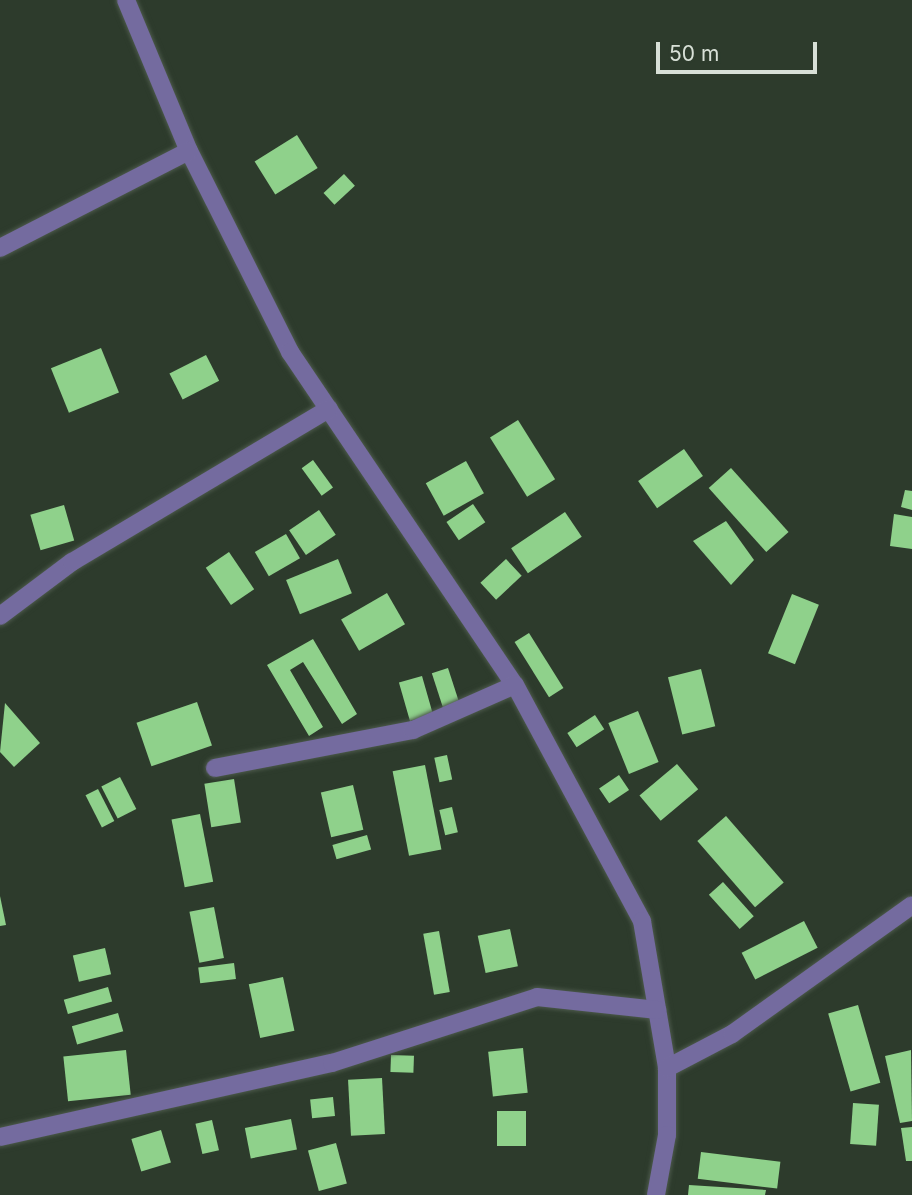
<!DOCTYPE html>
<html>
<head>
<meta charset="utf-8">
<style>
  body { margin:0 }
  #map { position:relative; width:912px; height:1195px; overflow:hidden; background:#2d3b2c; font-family:Inter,sans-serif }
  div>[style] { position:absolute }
  .building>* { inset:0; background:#8fd18b; transform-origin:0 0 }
  .roads { filter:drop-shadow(0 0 2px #4c594b) drop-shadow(0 0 2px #4c594b) }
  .minor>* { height:18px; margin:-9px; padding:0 9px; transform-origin:9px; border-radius:9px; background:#746b9f }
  span { translate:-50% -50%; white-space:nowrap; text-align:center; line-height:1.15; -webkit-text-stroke:7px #2d3b2c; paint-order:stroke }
  .scale { position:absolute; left:656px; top:42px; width:161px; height:32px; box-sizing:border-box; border:4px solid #d8e0d7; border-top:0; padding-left:9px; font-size:21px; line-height:24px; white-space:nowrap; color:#d8e0d7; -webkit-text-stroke:5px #2d3b2c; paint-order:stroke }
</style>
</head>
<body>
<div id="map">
  <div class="building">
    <div style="left:297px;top:135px;width:39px;height:50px;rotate:58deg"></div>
    <div style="left:344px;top:174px;width:16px;height:28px;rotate:47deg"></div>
    <div style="left:101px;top:348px;width:48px;height:54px;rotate:68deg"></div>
    <div style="left:206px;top:355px;width:29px;height:41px;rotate:63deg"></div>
    <div style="left:518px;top:420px;width:70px;height:33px;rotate:58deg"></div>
    <div style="left:684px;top:449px;width:33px;height:56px;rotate:55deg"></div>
    <div style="left:313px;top:460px;width:34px;height:14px;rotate:54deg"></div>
    <div style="left:466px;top:461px;width:37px;height:46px;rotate:61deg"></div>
    <div style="left:731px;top:468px;width:86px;height:30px;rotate:48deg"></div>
    <div style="clip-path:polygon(905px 490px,912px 491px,912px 510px,901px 507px)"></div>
    <div style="left:473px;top:504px;width:22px;height:32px;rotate:56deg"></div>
    <div style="left:64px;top:505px;width:37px;height:35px;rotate:74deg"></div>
    <div style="left:319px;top:510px;width:30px;height:36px;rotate:56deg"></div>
    <div style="left:565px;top:512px;width:30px;height:65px;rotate:56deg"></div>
    <div style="clip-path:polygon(894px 514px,912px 517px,912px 549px,890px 546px)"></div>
    <div style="clip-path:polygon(726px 521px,754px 560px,731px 585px,693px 541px)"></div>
    <div style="left:286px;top:534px;width:28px;height:36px;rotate:60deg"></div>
    <div style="left:229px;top:552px;width:45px;height:28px;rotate:56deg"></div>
    <div style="left:338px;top:559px;width:37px;height:56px;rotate:68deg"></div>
    <div style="left:506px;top:559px;width:23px;height:35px;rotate:47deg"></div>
    <div style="left:387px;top:593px;width:36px;height:53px;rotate:60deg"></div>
    <div style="left:792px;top:594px;width:29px;height:64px;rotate:22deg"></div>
    <div style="left:529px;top:633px;width:65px;height:17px;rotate:58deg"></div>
    <div style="clip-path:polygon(313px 639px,357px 714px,342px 724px,303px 662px,290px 670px,323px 727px,309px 736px,267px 665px)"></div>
    <div style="left:448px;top:668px;width:38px;height:17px;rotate:72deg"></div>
    <div style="left:701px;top:669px;width:59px;height:34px;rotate:76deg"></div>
    <div style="left:422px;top:676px;width:40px;height:24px;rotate:74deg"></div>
    <div style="left:197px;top:702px;width:46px;height:64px;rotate:71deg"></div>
    <div style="clip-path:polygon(5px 703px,40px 743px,14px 767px,0 752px)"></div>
    <div style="left:638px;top:711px;width:55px;height:32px;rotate:68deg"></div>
    <div style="left:595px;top:715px;width:17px;height:33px;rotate:57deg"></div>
    <div style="left:447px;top:755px;width:25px;height:13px;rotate:78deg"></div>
    <div style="left:677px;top:764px;width:33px;height:49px;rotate:50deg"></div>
    <div style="left:425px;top:765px;width:86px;height:33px;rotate:79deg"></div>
    <div style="left:619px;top:775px;width:18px;height:24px;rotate:56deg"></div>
    <div style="left:120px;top:777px;width:36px;height:21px;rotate:63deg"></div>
    <div style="left:234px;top:779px;width:44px;height:30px;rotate:81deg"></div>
    <div style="left:353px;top:785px;width:46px;height:33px;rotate:77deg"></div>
    <div style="left:98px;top:789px;width:36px;height:14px;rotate:63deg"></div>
    <div style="left:452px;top:807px;width:26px;height:13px;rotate:77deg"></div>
    <div style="left:200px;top:814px;width:69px;height:29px;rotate:79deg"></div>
    <div style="left:726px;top:816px;width:88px;height:38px;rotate:49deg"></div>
    <div style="left:367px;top:835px;width:15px;height:36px;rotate:74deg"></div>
    <div style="left:723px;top:882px;width:46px;height:19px;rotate:48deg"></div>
    <div style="clip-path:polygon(0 896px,6px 925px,0 926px)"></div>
    <div style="left:214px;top:907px;width:52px;height:25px;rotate:79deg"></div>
    <div style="left:804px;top:921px;width:30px;height:70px;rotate:63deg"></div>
    <div style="left:510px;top:929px;width:38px;height:33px;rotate:78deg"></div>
    <div style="left:439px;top:931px;width:62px;height:16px;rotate:80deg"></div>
    <div style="left:105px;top:948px;width:27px;height:33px;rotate:77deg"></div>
    <div style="left:234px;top:963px;width:16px;height:36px;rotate:83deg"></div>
    <div style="left:283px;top:977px;width:55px;height:35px;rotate:78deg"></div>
    <div style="left:108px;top:987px;width:15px;height:46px;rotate:74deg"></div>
    <div style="left:858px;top:1005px;width:81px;height:31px;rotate:74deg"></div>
    <div style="left:118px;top:1013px;width:19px;height:48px;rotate:74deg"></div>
    <div style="left:523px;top:1048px;width:45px;height:35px;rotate:84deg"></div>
    <div style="left:126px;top:1050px;width:45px;height:63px;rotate:84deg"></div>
    <div style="clip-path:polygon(911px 1050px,912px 1121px,900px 1123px,885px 1056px)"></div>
    <div style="left:391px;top:1055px;width:23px;height:17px;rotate:2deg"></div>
    <div style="left:382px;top:1078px;width:56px;height:34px;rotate:87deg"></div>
    <div style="left:333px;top:1097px;width:19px;height:23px;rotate:84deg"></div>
    <div style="left:853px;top:1103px;width:26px;height:41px;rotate:4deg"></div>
    <div style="left:497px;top:1111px;width:29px;height:35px"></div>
    <div style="left:291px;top:1119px;width:31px;height:47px;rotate:79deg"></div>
    <div style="left:212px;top:1120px;width:31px;height:17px;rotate:77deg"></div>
    <div style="clip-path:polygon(912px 1127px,912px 1161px,906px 1161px,901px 1128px)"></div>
    <div style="left:161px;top:1130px;width:34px;height:31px;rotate:73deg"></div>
    <div style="left:336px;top:1143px;width:42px;height:29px;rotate:75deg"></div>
    <div style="left:701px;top:1152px;width:80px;height:27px;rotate:7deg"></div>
    <div style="clip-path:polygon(689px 1185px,766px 1190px,765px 1195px,688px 1195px)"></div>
  </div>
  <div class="roads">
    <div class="minor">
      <div style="left:126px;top:0;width:164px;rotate:67.4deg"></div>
      <div style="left:189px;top:151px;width:225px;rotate:63.3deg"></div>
      <div style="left:290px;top:352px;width:402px;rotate:56deg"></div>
      <div style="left:515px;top:685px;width:268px;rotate:61.7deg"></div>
      <div style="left:642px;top:921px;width:149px;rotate:80.3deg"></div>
      <div style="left:667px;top:1068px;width:67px;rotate:90deg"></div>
      <div style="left:667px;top:1135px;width:61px;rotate:100.4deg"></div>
      <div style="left:0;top:248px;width:212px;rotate:-27.2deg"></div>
      <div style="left:0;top:616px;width:90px;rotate:-36.9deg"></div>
      <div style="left:72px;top:562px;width:299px;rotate:-30.8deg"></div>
      <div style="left:215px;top:768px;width:202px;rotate:-10.9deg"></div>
      <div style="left:413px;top:730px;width:111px;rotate:-23.8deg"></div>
      <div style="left:667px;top:1068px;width:73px;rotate:-27.6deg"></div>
      <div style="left:732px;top:1034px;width:221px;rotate:-35.6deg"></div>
      <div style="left:0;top:1137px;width:340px;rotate:-12.6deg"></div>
      <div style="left:332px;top:1063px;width:215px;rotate:-17.8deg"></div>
      <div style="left:537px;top:997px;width:121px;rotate:6.2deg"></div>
    </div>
  </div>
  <div class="scale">50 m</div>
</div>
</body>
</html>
